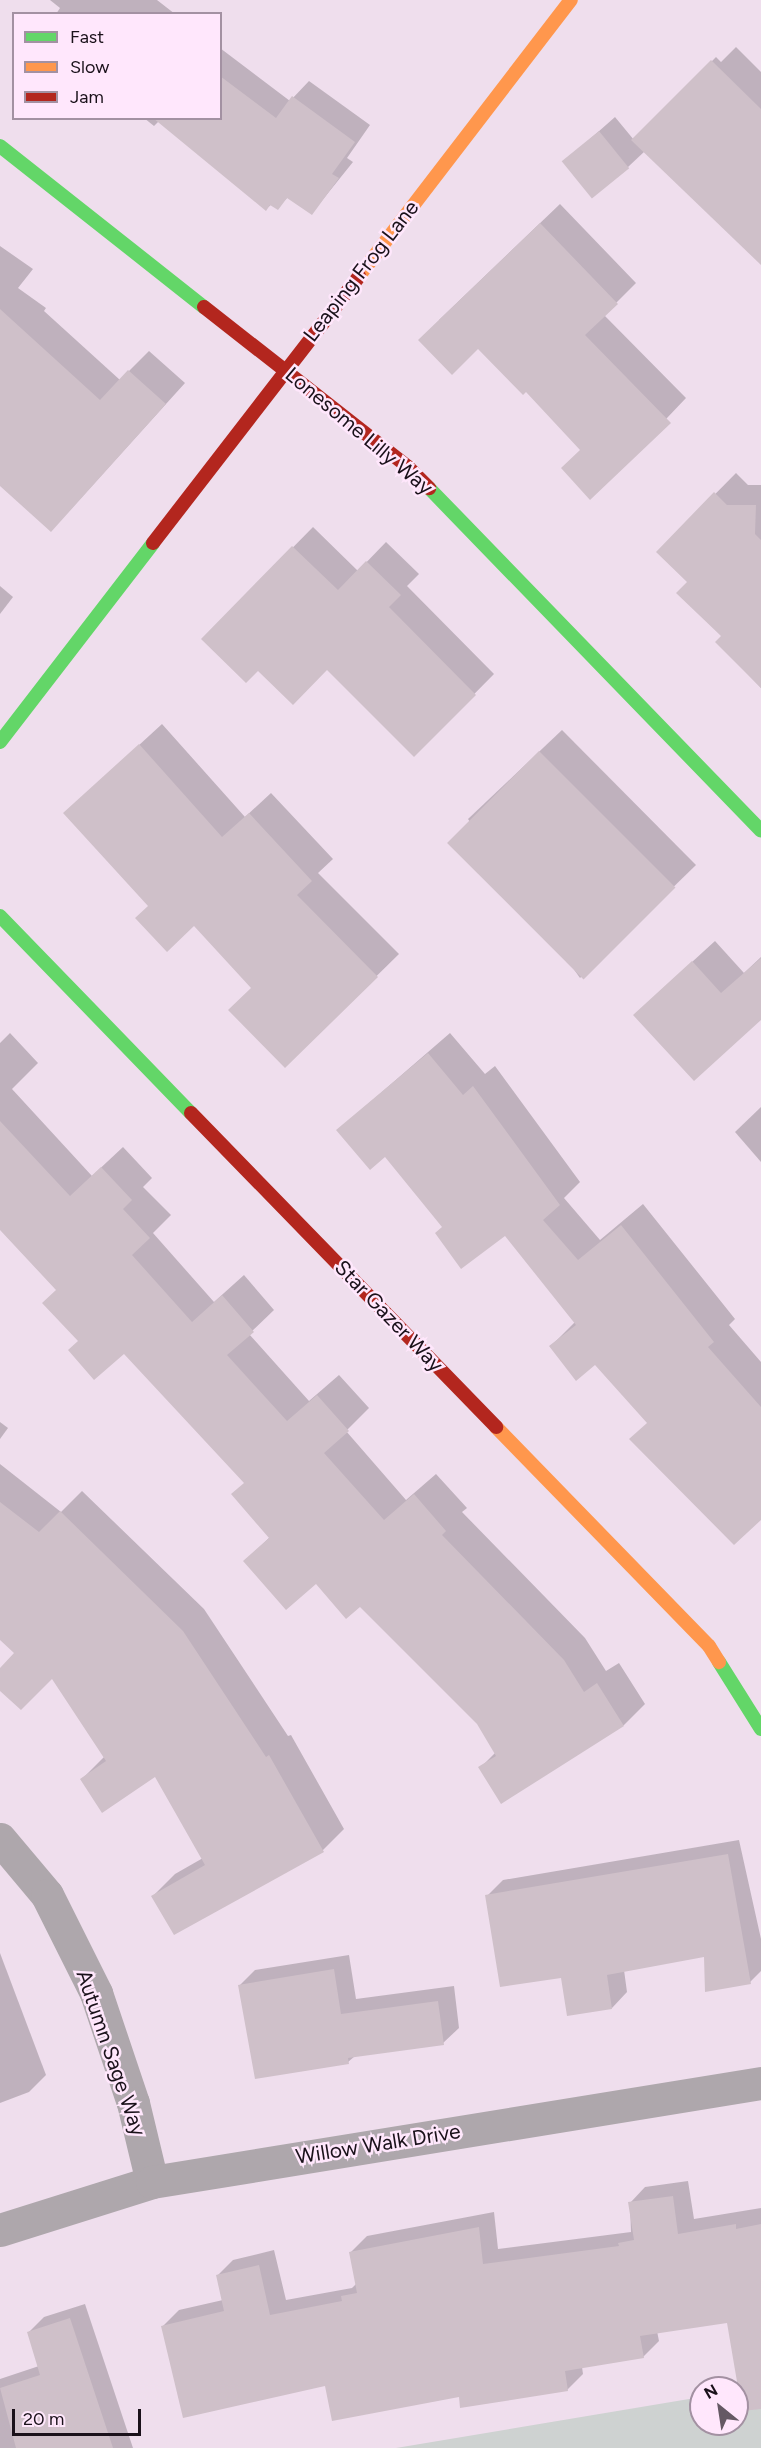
<!DOCTYPE html>
<html>
<head>
<meta charset="utf-8">
<style>
  body { margin:0 }
  #map { position:relative; width:761px; height:2448px; overflow:hidden; background:#efdeed; font-family:Figtree,sans-serif }
  div>[style] { position:absolute }
  .green>* { inset:0; background:#ced2d1 }
  .shadow>* { inset:0; background:#0003 }
  .building>* { inset:0; background:#cfc0c9; transform-origin:0 0 }
  .street>* { height:33px; margin:-16.5px; padding:0 16.5px; transform-origin:16.5px; border-radius:16.5px; background:#aea7ac }
  .fast>* { height:14px; margin:-7px; padding:0 7px; transform-origin:7px; border-radius:7px; background:#63d668 }
  .slow>* { height:14px; margin:-7px; padding:0 7px; transform-origin:7px; border-radius:7px; background:#ff974d }
  .jam>* { height:14px; margin:-7px; padding:0 7px; transform-origin:7px; border-radius:7px; background:#b3261e }
  span { translate:-50% -50%; white-space:nowrap; text-align:center; line-height:1.15; -webkit-text-stroke:5px #ffe7fc; paint-order:stroke }
  .street-label { font-size:21px; color:#1a111a }
  .legend { position:absolute; left:12px; top:12px; width:210px; height:108px; box-sizing:border-box; background:#ffe7fc; border:2px solid #a391a2; margin:0; padding:8px 10px; list-style:none; font-size:18px; color:#1a111a }
  .legend li { display:flex; align-items:center; gap:12px; height:30px }
  .legend b { width:30px; border:2px solid #a391a2 }
  .north { position:absolute; left:689px; top:2376px; width:60px; height:60px; box-sizing:border-box; background:#ffe7fc; border:2px solid #a391a2; border-radius:50%; rotate:330deg; font-size:16px; font-weight:700; line-height:24px; text-align:center; color:#1a111a }
  .north::after { content:''; display:block; margin:auto; width:21px; height:27px; background:#655964; clip-path:polygon(50% 0,100% 100%,50% 72%,0 100%) }
  .scale { position:absolute; left:12px; top:2409px; width:129px; height:27px; box-sizing:border-box; border:3px solid #1a111a; border-top:0; padding-left:8px; font-size:18px; line-height:21px; white-space:nowrap; color:#1a111a; -webkit-text-stroke:4px #ffe7fc; paint-order:stroke }
</style>
</head>
<body>
<div id="map">
  <div class="green">
    <div style="clip-path:polygon(761px 2387px,761px 2448px,396px 2448px,701px 2397px,701px 2424px,737px 2424px,737px 2391px)"></div>
  </div>
  <div class="shadow">
    <div style="clip-path:polygon(50px 0,157px 0,175px 14px,56px 14px,60px 8px)"></div>
    <div style="clip-path:polygon(736px 47px,761px 72px,761px 260px,645px 151px,628px 167px,564px 162px,615px 117px,634px 140px,716px 57px,721px 62px)"></div>
    <div style="clip-path:polygon(220px 48px,290px 101px,309px 81px,370px 125px,347px 158px,353px 162px,312px 213px,288px 197px,277px 208px,272px 204px,266px 209px,159px 121px,154px 126px,144px 118px,220px 118px)"></div>
    <div style="clip-path:polygon(560px 204px,636px 283px,604px 315px,686px 398px,610px 478px,526px 390px,478px 347px,439px 320px)"></div>
    <div style="clip-path:polygon(0 246px,33px 269px,18px 288px,46px 308px,44px 311px,120px 380px,149px 351px,185px 383px,70px 510px,0 484px)"></div>
    <div style="clip-path:polygon(736px 473px,748px 485px,761px 485px,761px 688px,717px 642px,723px 636px,688px 582px,658px 552px)"></div>
    <div style="clip-path:polygon(313px 527px,358px 571px,386px 542px,419px 574px,407px 586px,494px 674px,414px 755px,327px 668px,258px 669px,203px 639px)"></div>
    <div style="clip-path:polygon(0 586px,13px 597px,0 614px)"></div>
    <div style="clip-path:polygon(162px 724px,245px 817px,271px 793px,333px 859px,318px 873px,399px 954px,285px 1066px,252px 987px,194px 924px,150px 906px,65px 813px)"></div>
    <div style="clip-path:polygon(562px 730px,696px 865px,580px 978px,468px 819px)"></div>
    <div style="clip-path:polygon(715px 941px,744px 973px,761px 957px,761px 1018px,657px 994px)"></div>
    <div style="clip-path:polygon(10px 1033px,38px 1063px,12px 1089px,92px 1176px,123px 1147px,152px 1178px,143px 1187px,171px 1215px,153px 1233px,214px 1302px,244px 1275px,274px 1310px,249px 1334px,309px 1401px,339px 1375px,369px 1408px,346px 1431px,406px 1500px,436px 1474px,467px 1508px,462px 1512px,585px 1638px,606px 1671px,619px 1663px,645px 1704px,624px 1725px,480px 1768px,496px 1752px,478px 1723px,360px 1605px,316px 1582px,245px 1561px,270px 1537px,245px 1482px,124px 1352px,80px 1340px,57px 1290px,0 1229px,0 1043px)"></div>
    <div style="clip-path:polygon(450px 1033px,485px 1074px,495px 1066px,580px 1182px,564px 1198px,600px 1240px,643px 1204px,735px 1319px,729px 1325px,761px 1362px,761px 1518px,648px 1422px,596px 1363px,551px 1346px,575px 1322px,506px 1234px,443px 1226px,385px 1155px,338px 1130px)"></div>
    <div style="clip-path:polygon(761px 1107px,761px 1162px,735px 1132px)"></div>
    <div style="clip-path:polygon(0 1422px,8px 1428px,0 1439px)"></div>
    <div style="clip-path:polygon(0 1464px,61px 1512px,82px 1491px,204px 1609px,288px 1736px,291px 1735px,344px 1829px,323px 1850px,153px 1896px,175px 1874px,203px 1858px,156px 1775px,82px 1779px,105px 1756px,52px 1677px,0 1689px,0 1670px,16px 1653px,0 1638px)"></div>
    <div style="clip-path:polygon(739px 1840px,761px 1939px,761px 1971px,750px 1982px,705px 1955px,624px 1970px,627px 1992px,612px 2008px,562px 1976px,487px 1896px,503px 1880px)"></div>
    <div style="clip-path:polygon(0 1953px,46px 2075px,29px 2092px,0 2103px)"></div>
    <div style="clip-path:polygon(349px 1955px,356px 1999px,454px 1986px,459px 2028px,443px 2043px,355px 2056px,348px 2062px,239px 1986px,255px 1970px)"></div>
    <div style="clip-path:polygon(688px 2181px,694px 2219px,761px 2208px,761px 2354px,729px 2321px,657px 2331px,659px 2341px,643px 2357px,582px 2367px,583px 2374px,567px 2390px,460px 2395px,326px 2384px,163px 2326px,179px 2310px,223px 2300px,217px 2276px,233px 2260px,274px 2250px,286px 2300px,352px 2288px,357px 2283px,351px 2252px,367px 2236px,494px 2212px,498px 2249px,631px 2232px,630px 2203px,645px 2187px)"></div>
    <div style="clip-path:polygon(85px 2304px,133px 2448px,0 2448px,0 2379px,39px 2366px,28px 2333px,44px 2317px)"></div>
  </div>
  <div class="building">
    <div style="clip-path:polygon(711px 60px,761px 109px,761px 265px,631px 140px)"></div>
    <div style="clip-path:polygon(220px 76px,276px 118px,292px 96px,355px 142px,332px 174px,339px 178px,312px 215px,287px 198px,278px 210px,270px 205px,266px 211px,153px 118px,220px 118px)"></div>
    <div style="left:599px;top:131px;width:48px;height:48px;rotate:51deg"></div>
    <div style="clip-path:polygon(540px 223px,618px 304px,585px 335px,671px 423px,590px 500px,561px 468px,580px 450px,526px 392px,523px 395px,478px 349px,452px 375px,418px 340px)"></div>
    <div style="clip-path:polygon(0 309px,100px 400px,128px 370px,166px 404px,51px 532px,0 486px)"></div>
    <div style="clip-path:polygon(714px 492px,727px 505px,756px 505px,755px 534px,761px 540px,761px 688px,715px 642px,721px 636px,676px 593px,687px 582px,656px 552px)"></div>
    <div style="clip-path:polygon(292px 546px,338px 590px,366px 561px,401px 595px,389px 607px,476px 695px,414px 757px,327px 670px,293px 705px,258px 671px,246px 683px,201px 639px)"></div>
    <div style="clip-path:polygon(139px 744px,222px 837px,249px 813px,312px 881px,297px 895px,378px 977px,285px 1068px,228px 1010px,251px 988px,194px 926px,167px 952px,135px 918px,148px 906px,63px 813px)"></div>
    <div style="left:539px;top:751px;width:193px;height:130px;rotate:45deg"></div>
    <div style="clip-path:polygon(761px 958px,761px 1020px,694px 1081px,633px 1015px,692px 961px,721px 993px)"></div>
    <div style="clip-path:polygon(428px 1053px,463px 1095px,473px 1086px,560px 1205px,543px 1220px,578px 1260px,621px 1225px,714px 1342px,708px 1347px,761px 1407px,761px 1520px,734px 1545px,629px 1439px,647px 1423px,595px 1365px,576px 1381px,549px 1346px,576px 1325px,505px 1236px,461px 1269px,435px 1233px,442px 1227px,385px 1157px,370px 1170px,336px 1130px)"></div>
    <div style="clip-path:polygon(0 1121px,70px 1196px,101px 1167px,132px 1200px,123px 1209px,150px 1238px,132px 1255px,192px 1322px,222px 1295px,254px 1332px,227px 1355px,287px 1421px,317px 1395px,349px 1431px,324px 1453px,384px 1520px,414px 1494px,446px 1531px,442px 1535px,564px 1660px,584px 1692px,597px 1683px,624px 1726px,501px 1804px,478px 1767px,496px 1756px,477px 1724px,360px 1607px,346px 1619px,316px 1584px,286px 1610px,243px 1561px,269px 1538px,231px 1494px,244px 1483px,124px 1354px,94px 1380px,68px 1350px,78px 1341px,42px 1303px,56px 1290px,0 1230px)"></div>
    <div style="clip-path:polygon(0 1502px,39px 1532px,60px 1511px,183px 1631px,266px 1757px,269px 1755px,324px 1852px,174px 1935px,151px 1896px,205px 1865px,155px 1777px,102px 1813px,80px 1779px,106px 1761px,52px 1679px,21px 1710px,0 1691px,0 1668px,14px 1653px,0 1640px)"></div>
    <div style="clip-path:polygon(728px 1854px,751px 1984px,705px 1992px,704px 1957px,607px 1975px,612px 2009px,567px 2016px,561px 1978px,500px 1987px,485px 1895px)"></div>
    <div style="clip-path:polygon(334px 1969px,341px 2014px,438px 2001px,444px 2045px,348px 2058px,349px 2064px,255px 2079px,238px 1985px)"></div>
    <div style="clip-path:polygon(673px 2196px,678px 2234px,736px 2224px,736px 2229px,761px 2224px,761px 2409px,742px 2411px,727px 2323px,640px 2336px,644px 2358px,565px 2371px,568px 2391px,460px 2408px,459px 2397px,332px 2421px,325px 2386px,183px 2418px,161px 2326px,224px 2311px,216px 2275px,259px 2265px,270px 2315px,342px 2301px,341px 2296px,357px 2293px,349px 2252px,479px 2227px,483px 2264px,619px 2246px,618px 2243px,634px 2240px,628px 2202px)"></div>
    <div style="clip-path:polygon(70px 2318px,113px 2448px,16px 2448px,0 2388px,40px 2375px,27px 2332px)"></div>
  </div>
  <div class="street">
    <div style="left:0;top:1839px;width:73px;rotate:50deg"></div>
    <div style="left:47px;top:1895px;width:110px;rotate:63.4deg"></div>
    <div style="left:96px;top:1993px;width:116px;rotate:71.4deg"></div>
    <div style="left:133px;top:2103px;width:81px;rotate:76.5deg"></div>
    <div style="left:0;top:2230px;width:159px;rotate:-17.5deg"></div>
    <div style="left:152px;top:2182px;width:617px;rotate:-9.23deg"></div>
  </div>
  <div class="fast">
    <div style="left:0;top:146px;width:260px;rotate:38.3deg"></div>
    <div style="left:429px;top:488px;width:477px;rotate:45.9deg"></div>
    <div style="left:0;top:742px;width:251px;rotate:-52.4deg"></div>
    <div style="left:0;top:916px;width:274px;rotate:45.9deg"></div>
    <div style="left:719px;top:1662px;width:79px;rotate:57.9deg"></div>
  </div>
  <div class="slow">
    <div style="left:359px;top:276px;width:348px;rotate:-52.5deg"></div>
    <div style="left:496px;top:1427px;width:305px;rotate:45.8deg"></div>
    <div style="left:709px;top:1646px;width:19px;rotate:58deg"></div>
  </div>
  <div class="jam">
    <div style="left:204px;top:307px;width:259px;rotate:38.1deg"></div>
    <div style="left:408px;top:467px;width:30px;rotate:45deg"></div>
    <div style="left:153px;top:543px;width:337px;rotate:-52.3deg"></div>
    <div style="left:191px;top:1113px;width:438px;rotate:45.8deg"></div>
  </div>
  <div class="street-label">
    <span style="left:361px;top:271px;rotate:-52deg">Leaping Frog Lane</span>
    <span style="left:359px;top:431px;rotate:40deg">Lonesome Lilly Way</span>
    <span style="left:389px;top:1316px;rotate:46deg">Star Gazer Way</span>
    <span style="left:111px;top:2053px;rotate:71deg">Autumn Sage Way</span>
    <span style="left:378px;top:2144px;rotate:-9deg">Willow Walk Drive</span>
  </div>
  <ul class="legend">
  <li><b style="height:8px;background:#63d668"></b>Fast</li>
  <li><b style="height:8px;background:#ff974d"></b>Slow</li>
  <li><b style="height:8px;background:#b3261e"></b>Jam</li>
  </ul>
  <div class="north">N</div>
  <div class="scale">20 m</div>
</div>
</body>
</html>
